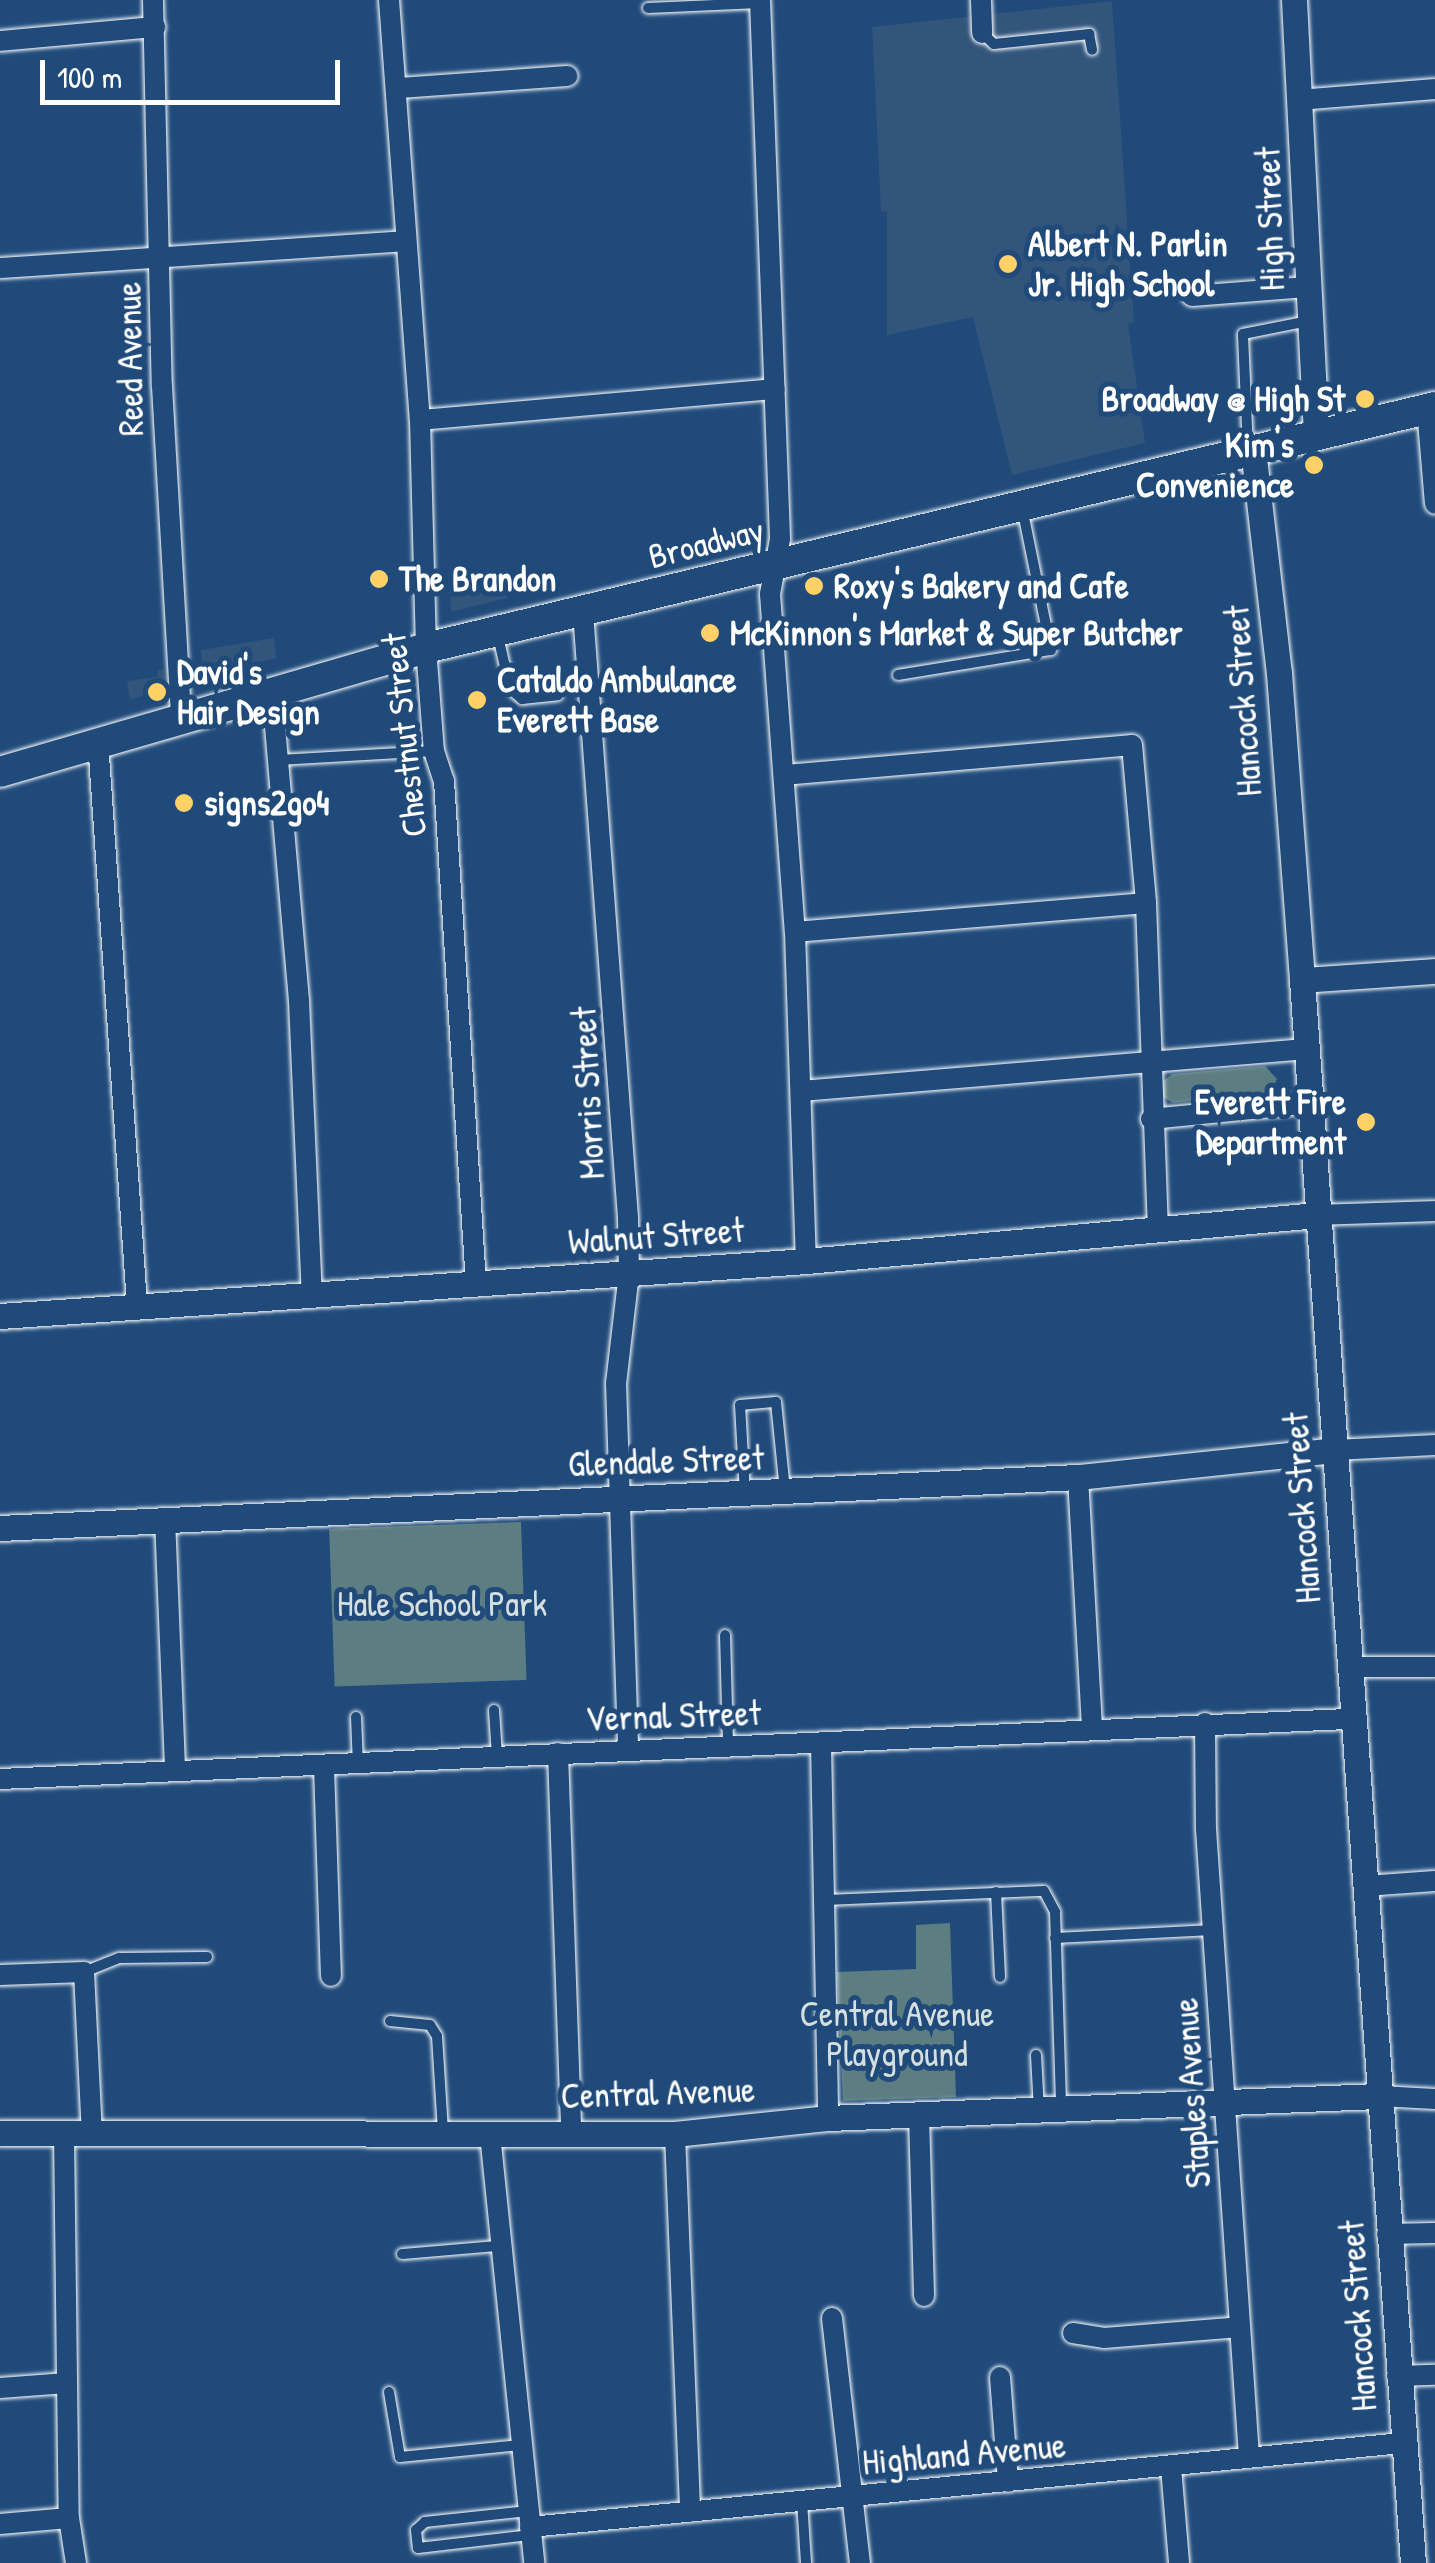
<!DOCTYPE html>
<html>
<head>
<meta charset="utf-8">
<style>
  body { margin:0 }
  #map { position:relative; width:1435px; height:2563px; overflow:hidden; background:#1f4a7a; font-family:"Patrick Hand",sans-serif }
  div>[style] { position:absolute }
  .built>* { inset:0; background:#32557c }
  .green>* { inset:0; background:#5c7e83; transform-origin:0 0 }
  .roads { filter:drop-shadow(0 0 2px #fff) drop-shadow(0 0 2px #fff) }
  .service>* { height:10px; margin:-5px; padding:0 5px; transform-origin:5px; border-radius:5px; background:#1f4a7a }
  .minor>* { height:20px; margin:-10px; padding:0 10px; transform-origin:10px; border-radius:10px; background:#1f4a7a }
  .tertiary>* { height:25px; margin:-12.5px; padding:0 12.5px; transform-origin:12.5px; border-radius:12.5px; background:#1f4a7a }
  .primary>* { height:30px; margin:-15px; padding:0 15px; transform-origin:15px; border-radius:15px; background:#1f4a7a }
  .dots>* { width:28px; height:28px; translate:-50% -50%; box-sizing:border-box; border:5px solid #1f4a7a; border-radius:50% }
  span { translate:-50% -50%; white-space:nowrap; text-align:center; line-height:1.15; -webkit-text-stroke:10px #1f4a7a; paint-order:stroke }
  .street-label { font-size:35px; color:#fff }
  .poi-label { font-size:35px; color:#fff; font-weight:700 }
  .left { translate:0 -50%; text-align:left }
  .right { translate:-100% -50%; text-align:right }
  .park-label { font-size:35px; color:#d6dfe0 }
  .scale { position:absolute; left:40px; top:60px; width:300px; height:45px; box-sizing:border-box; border:5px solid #fff; border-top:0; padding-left:12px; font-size:30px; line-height:35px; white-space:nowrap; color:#fff; -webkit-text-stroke:8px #1f4a7a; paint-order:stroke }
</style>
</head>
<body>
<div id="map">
  <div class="built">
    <div style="clip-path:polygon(1112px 1px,1134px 322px,1128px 324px,1145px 443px,1012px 475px,973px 317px,887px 335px,887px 212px,881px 211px,872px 27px)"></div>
    <div style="clip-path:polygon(505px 568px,507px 598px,451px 612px,448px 573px)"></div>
    <div style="clip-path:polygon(274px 638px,276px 658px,202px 675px,201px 650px)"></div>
    <div style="clip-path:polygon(164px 669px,165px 689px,130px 700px,127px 681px,158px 677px,157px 670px)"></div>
  </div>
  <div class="green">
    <div style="clip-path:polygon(1265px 1066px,1277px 1079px,1271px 1092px,1173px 1103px,1163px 1097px,1162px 1082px,1172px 1074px)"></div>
    <div style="left:521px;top:1522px;width:158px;height:192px;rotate:88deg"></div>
    <div style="clip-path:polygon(950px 1923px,956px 2097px,843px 2101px,837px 1972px,916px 1969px,916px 1925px)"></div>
  </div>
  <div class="roads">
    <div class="service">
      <div style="left:648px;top:8px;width:112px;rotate:-2.6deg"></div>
      <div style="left:982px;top:33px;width:16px;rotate:43deg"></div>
      <div style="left:994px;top:44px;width:96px;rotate:-6deg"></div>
      <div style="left:1089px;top:34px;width:16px;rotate:79deg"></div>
      <div style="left:1248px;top:450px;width:116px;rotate:-92.5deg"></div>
      <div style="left:1243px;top:334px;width:66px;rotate:-11.3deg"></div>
      <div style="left:498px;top:636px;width:54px;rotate:77.2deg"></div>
      <div style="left:510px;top:689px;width:16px;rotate:40deg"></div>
      <div style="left:522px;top:699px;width:36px;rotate:-6deg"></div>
      <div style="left:898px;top:675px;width:155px;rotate:-9.3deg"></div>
      <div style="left:1051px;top:650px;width:146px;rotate:-101.5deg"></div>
      <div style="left:279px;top:760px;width:155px;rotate:-3.3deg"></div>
      <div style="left:745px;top:1494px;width:89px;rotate:-93.2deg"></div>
      <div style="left:740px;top:1405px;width:36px;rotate:-5deg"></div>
      <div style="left:776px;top:1402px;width:89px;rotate:84.2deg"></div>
      <div style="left:725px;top:1635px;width:110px;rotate:88.4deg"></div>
      <div style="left:494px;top:1710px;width:47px;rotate:86.3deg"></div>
      <div style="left:356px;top:1717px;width:47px;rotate:87.6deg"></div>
      <div style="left:996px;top:1892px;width:85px;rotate:87.3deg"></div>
      <div style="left:826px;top:1900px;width:218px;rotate:-2.4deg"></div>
      <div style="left:1044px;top:1891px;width:24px;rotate:62deg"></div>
      <div style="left:1055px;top:1912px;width:196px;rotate:88.2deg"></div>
      <div style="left:1055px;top:1938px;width:158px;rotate:-2.9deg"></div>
      <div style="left:84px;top:1972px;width:38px;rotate:-22deg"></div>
      <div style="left:119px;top:1958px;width:88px;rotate:-0.7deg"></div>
      <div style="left:390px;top:2021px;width:40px;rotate:5.7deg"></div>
      <div style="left:430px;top:2025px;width:13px;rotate:58deg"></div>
      <div style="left:437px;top:2036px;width:96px;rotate:86.4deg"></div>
      <div style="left:1036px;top:2055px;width:56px;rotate:86.9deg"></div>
      <div style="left:402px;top:2254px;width:96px;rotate:-4.8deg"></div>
      <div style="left:389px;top:2392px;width:66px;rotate:80.4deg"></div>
      <div style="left:400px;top:2457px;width:121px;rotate:-5.7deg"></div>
      <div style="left:802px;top:2501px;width:62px;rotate:86.3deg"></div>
      <div style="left:528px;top:2511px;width:104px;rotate:173.9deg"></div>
      <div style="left:425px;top:2522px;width:12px;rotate:138deg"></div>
      <div style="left:416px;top:2530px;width:18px;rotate:84deg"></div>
      <div style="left:418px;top:2548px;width:114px;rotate:-6.6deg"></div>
    </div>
    <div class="minor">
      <div style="left:153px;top:0;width:386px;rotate:88.7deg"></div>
      <div style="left:162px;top:386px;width:331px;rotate:86.7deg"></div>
      <div style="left:389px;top:0;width:421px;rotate:85.8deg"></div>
      <div style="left:420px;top:420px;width:228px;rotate:88.5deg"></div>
      <div style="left:426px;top:648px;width:103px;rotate:85.6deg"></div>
      <div style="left:434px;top:751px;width:32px;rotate:72deg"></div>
      <div style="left:444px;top:781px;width:504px;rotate:86.36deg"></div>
      <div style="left:760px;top:0;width:539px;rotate:87.87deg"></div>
      <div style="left:780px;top:539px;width:56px;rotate:100.3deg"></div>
      <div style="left:770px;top:594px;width:339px;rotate:85.8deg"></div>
      <div style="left:795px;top:932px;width:329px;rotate:88.1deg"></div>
      <div style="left:981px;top:0;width:33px;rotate:88deg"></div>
      <div style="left:0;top:41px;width:156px;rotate:-5.2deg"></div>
      <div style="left:399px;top:88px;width:169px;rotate:-4.1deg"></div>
      <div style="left:1299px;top:100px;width:136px;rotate:-4.6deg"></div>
      <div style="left:0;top:268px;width:406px;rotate:-3.8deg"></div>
      <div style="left:1192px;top:296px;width:115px;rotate:-4.5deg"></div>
      <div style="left:1427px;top:409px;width:95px;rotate:85.2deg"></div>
      <div style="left:420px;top:420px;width:356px;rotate:-5deg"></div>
      <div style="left:583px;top:612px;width:608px;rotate:85.75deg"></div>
      <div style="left:628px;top:1218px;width:55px;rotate:89deg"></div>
      <div style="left:629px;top:1273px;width:111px;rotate:96.7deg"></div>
      <div style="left:616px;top:1383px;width:367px;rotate:88.1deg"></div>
      <div style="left:272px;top:692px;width:310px;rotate:85deg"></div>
      <div style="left:299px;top:1001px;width:294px;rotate:87.5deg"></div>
      <div style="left:98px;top:741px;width:565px;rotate:86.04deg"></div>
      <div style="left:784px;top:775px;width:349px;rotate:-4.9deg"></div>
      <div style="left:1132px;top:745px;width:159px;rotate:84.9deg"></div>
      <div style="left:1146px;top:903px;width:324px;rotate:87.9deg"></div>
      <div style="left:795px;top:932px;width:352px;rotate:-4.7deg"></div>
      <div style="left:801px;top:1091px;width:507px;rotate:-4.75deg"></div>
      <div style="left:1151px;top:1119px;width:160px;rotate:-5.7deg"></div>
      <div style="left:1317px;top:1215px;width:118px;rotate:-1.9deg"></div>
      <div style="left:1334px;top:1450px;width:101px;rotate:-2.8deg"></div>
      <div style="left:1078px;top:1477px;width:249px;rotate:86.8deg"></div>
      <div style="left:165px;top:1518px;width:250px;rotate:87.7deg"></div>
      <div style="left:1349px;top:1667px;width:86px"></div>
      <div style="left:1205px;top:1723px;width:106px;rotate:89.5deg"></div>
      <div style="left:1206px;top:1829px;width:629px;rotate:86.08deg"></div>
      <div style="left:821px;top:1743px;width:375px;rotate:88.9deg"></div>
      <div style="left:558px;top:1753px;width:379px;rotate:88deg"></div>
      <div style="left:324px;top:1767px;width:209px;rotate:88.1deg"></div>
      <div style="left:0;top:1779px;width:1350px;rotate:-2.55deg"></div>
      <div style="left:1365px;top:1886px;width:70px;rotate:-4.1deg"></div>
      <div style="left:0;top:1975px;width:84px;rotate:-2deg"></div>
      <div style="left:84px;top:1972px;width:161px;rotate:87.2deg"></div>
      <div style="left:1379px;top:2096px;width:56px;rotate:3.1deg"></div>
      <div style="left:919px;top:2115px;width:181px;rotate:88.4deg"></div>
      <div style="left:64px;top:2133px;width:385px;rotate:89.3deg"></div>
      <div style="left:69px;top:2518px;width:46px;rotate:81.2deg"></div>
      <div style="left:490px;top:2134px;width:431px;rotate:84.1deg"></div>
      <div style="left:675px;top:2134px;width:378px;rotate:87.7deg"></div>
      <div style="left:1387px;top:2234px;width:48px;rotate:-1.2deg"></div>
      <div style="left:832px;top:2318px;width:247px;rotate:83.5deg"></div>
      <div style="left:1073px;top:2333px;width:31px;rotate:9deg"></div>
      <div style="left:1104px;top:2338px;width:136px;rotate:-4.6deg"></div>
      <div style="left:1397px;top:2376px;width:38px;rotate:-2deg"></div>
      <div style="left:1000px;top:2377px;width:105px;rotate:85.6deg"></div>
      <div style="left:0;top:2388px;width:67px;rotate:-4.3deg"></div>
      <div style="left:1171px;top:2467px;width:96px;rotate:85.2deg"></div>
      <div style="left:0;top:2524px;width:69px;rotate:-5deg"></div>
      <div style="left:530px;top:2527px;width:877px;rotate:-5.5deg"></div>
    </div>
    <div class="tertiary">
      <div style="left:1294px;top:0;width:435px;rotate:87.1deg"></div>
      <div style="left:1253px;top:449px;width:226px;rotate:83.4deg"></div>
      <div style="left:1279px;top:673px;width:308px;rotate:85.7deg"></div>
      <div style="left:1302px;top:980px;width:1587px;rotate:85.99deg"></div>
      <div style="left:1302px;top:980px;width:133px;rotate:-3.9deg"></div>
      <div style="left:0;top:1316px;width:808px;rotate:-3.9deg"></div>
      <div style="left:806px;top:1261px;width:513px;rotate:-5.14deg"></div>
      <div style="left:0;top:1528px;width:1079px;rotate:-2.71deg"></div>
      <div style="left:1078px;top:1477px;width:257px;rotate:-6deg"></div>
      <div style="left:0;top:2133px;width:675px;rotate:0.08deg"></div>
      <div style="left:675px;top:2134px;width:154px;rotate:-6deg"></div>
      <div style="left:828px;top:2118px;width:551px;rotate:-2.29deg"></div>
    </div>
    <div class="primary">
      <div style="left:0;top:772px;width:444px;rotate:-16.2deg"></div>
      <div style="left:426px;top:648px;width:1037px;rotate:-13.43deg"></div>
    </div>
  </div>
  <div class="dots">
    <div style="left:1008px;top:264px;background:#ffd166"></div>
    <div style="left:1365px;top:399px;background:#ffd166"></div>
    <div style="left:1314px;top:465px;background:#ffd166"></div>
    <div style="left:379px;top:579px;background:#ffd166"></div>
    <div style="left:814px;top:586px;background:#ffd166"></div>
    <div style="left:710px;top:633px;background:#ffd166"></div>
    <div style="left:157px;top:692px;background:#ffd166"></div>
    <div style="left:477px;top:700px;background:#ffd166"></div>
    <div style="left:184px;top:803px;background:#ffd166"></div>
    <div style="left:1366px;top:1122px;background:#ffd166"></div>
  </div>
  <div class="street-label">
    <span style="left:1270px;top:219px;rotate:-92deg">High Street</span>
    <span style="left:130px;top:359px;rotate:-91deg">Reed Avenue</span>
    <span style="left:706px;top:543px;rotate:-14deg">Broadway</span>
    <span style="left:1243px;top:701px;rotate:-94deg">Hancock Street</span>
    <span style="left:404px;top:735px;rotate:-96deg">Chestnut Street</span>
    <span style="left:588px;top:1093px;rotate:-93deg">Morris Street</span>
    <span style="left:656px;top:1236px;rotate:-4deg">Walnut Street</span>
    <span style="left:666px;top:1461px;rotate:-2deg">Glendale Street</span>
    <span style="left:1302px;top:1508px;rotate:-94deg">Hancock Street</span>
    <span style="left:673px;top:1716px;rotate:-2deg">Vernal Street</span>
    <span style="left:658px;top:2093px;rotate:-2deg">Central Avenue</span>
    <span style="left:1192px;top:2093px;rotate:-94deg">Staples Avenue</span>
    <span style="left:1358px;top:2316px;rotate:-94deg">Hancock Street</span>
    <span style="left:964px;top:2454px;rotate:-5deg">Highland Avenue</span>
  </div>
  <div class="poi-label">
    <span class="left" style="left:1028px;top:264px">Albert N. Parlin<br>Jr. High School</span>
    <span class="right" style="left:1345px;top:399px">Broadway @ High St</span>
    <span class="right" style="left:1294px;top:465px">Kim's<br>Convenience</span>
    <span class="left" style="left:399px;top:579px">The Brandon</span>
    <span class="left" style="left:834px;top:586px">Roxy's Bakery and Cafe</span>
    <span class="left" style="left:730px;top:633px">McKinnon's Market &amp; Super Butcher</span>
    <span class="left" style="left:177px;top:692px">David's<br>Hair Design</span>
    <span class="left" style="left:497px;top:700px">Cataldo Ambulance<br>Everett Base</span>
    <span class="left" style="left:204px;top:803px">signs2go4</span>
    <span class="right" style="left:1346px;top:1122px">Everett Fire<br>Department</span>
  </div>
  <div class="park-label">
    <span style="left:442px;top:1604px">Hale School Park</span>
    <span style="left:897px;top:2034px">Central Avenue<br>Playground</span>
  </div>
  <div class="scale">100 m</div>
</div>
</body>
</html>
